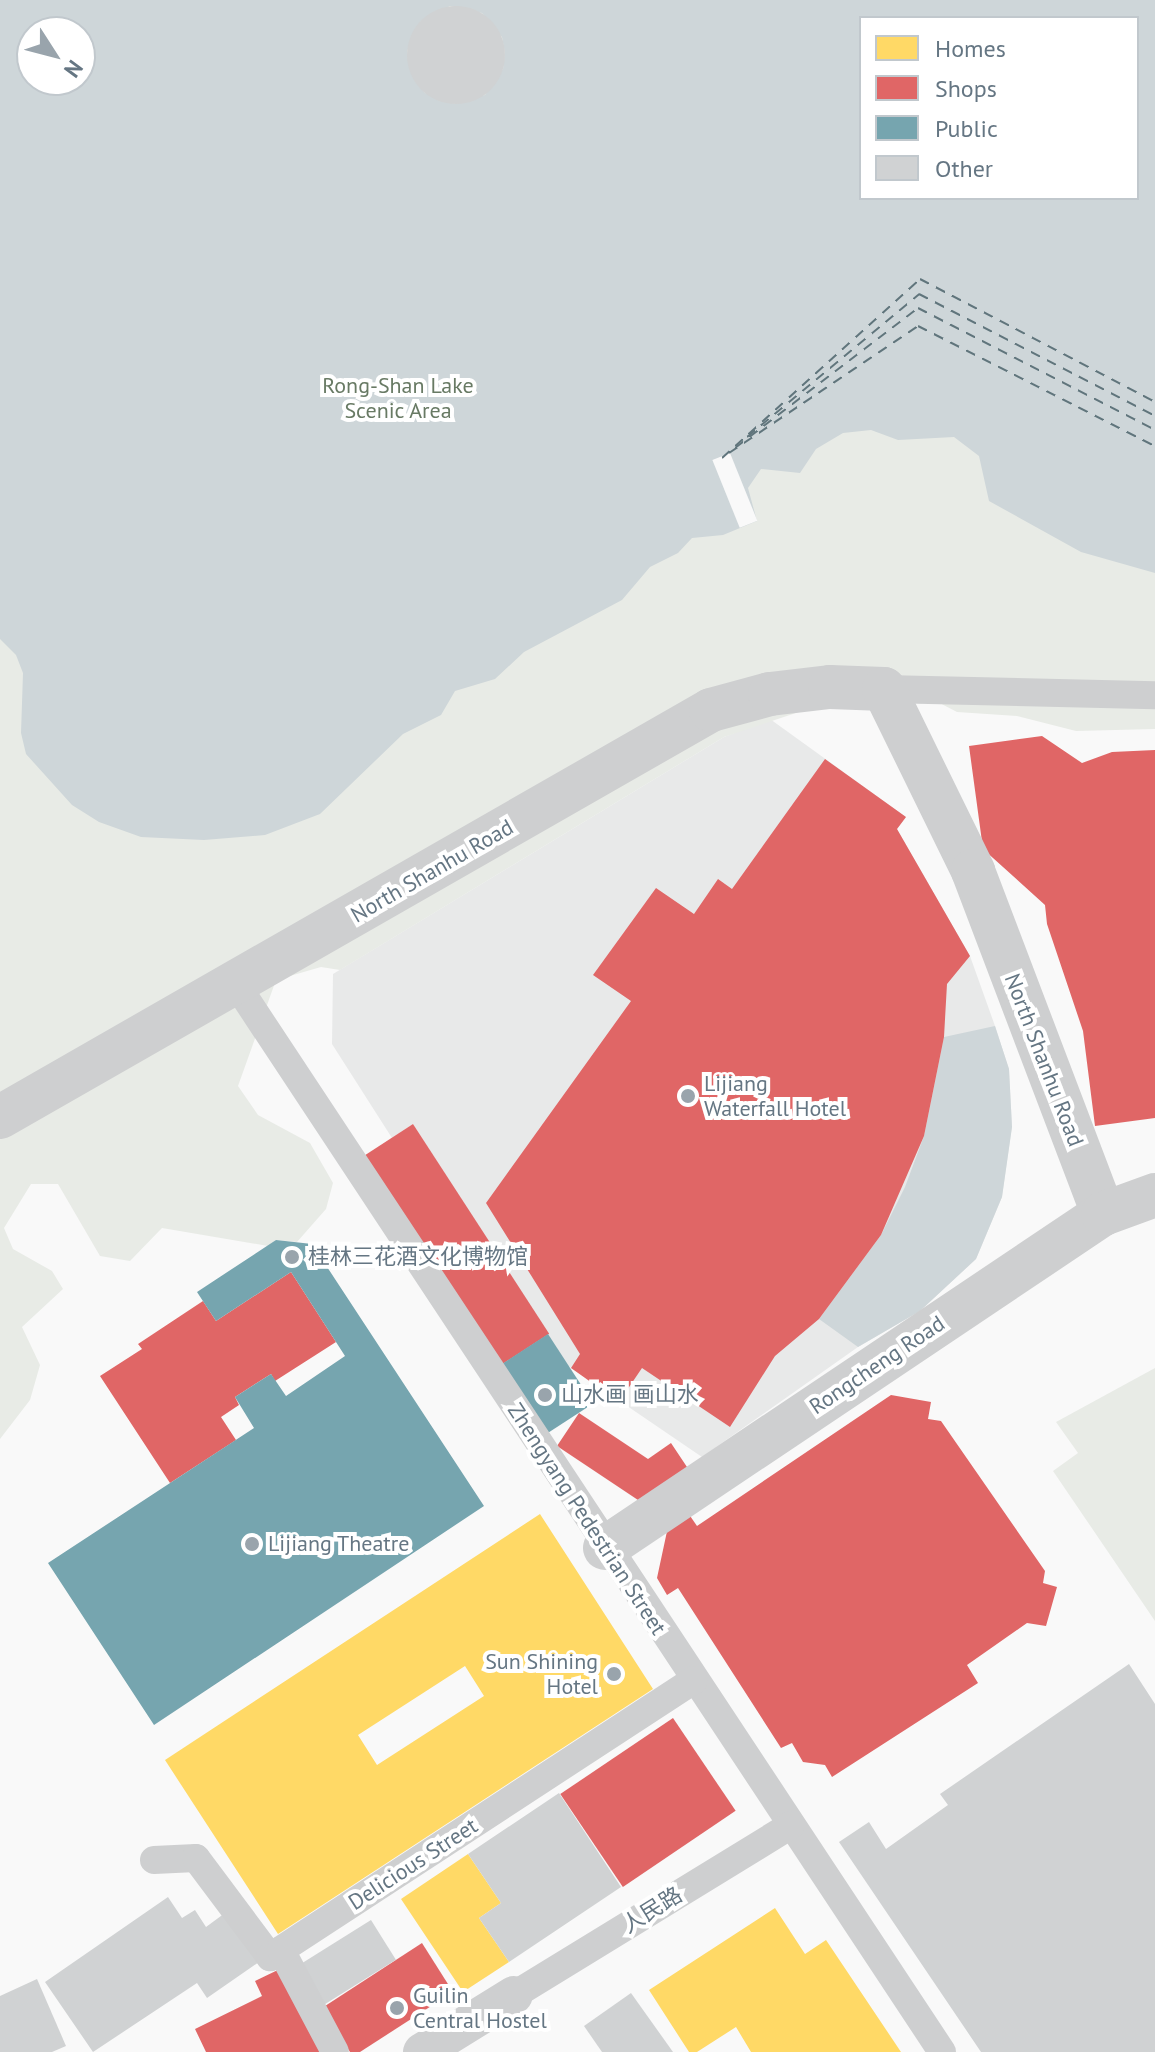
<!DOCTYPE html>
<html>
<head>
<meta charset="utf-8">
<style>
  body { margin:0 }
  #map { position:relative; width:1155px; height:2052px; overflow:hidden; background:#f9f9f9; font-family:"PT Sans","Noto Sans SC",sans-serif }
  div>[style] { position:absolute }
  .built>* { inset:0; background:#e8e9e9 }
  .green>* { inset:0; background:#e8ebe6 }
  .water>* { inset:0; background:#ced6d9 }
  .pier>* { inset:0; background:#f9f9f9; transform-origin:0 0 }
  .homes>* { inset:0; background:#ffd966 }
  .shops>* { inset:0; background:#e06666; transform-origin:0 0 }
  .public>* { inset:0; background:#76a5af; transform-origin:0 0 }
  .ferry>* { height:2px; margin-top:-1px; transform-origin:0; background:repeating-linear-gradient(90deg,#60757c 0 10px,transparent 0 18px) }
  .building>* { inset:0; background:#d0d2d3; transform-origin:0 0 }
  .round { border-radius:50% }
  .pedestrian>* { height:28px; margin:-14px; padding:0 14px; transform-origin:14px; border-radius:14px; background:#cecfd0 }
  .minor>* { height:38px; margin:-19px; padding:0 19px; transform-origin:19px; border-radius:19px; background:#cecfd0 }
  .tertiary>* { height:44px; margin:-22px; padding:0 22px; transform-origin:22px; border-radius:22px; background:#cecfd0 }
  .dots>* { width:22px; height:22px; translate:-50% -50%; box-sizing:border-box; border:4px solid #fff; border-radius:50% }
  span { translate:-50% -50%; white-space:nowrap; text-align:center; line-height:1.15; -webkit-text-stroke:8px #fff; paint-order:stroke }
  .park-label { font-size:22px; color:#687a64 }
  .street-label { font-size:22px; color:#657683 }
  .poi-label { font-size:22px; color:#657683 }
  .left { translate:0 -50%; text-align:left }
  .right { translate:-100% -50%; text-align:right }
  .legend { position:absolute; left:859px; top:16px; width:280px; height:184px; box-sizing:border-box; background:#fff; border:2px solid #c1c8cd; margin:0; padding:10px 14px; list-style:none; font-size:24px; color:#657683 }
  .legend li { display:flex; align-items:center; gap:16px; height:40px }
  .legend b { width:40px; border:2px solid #c1c8cd }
  .north { position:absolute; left:16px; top:16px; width:80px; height:80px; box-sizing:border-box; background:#fff; border:2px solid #c1c8cd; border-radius:50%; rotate:126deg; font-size:22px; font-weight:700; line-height:32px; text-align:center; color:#657683 }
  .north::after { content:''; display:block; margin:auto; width:28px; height:36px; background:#99a4ac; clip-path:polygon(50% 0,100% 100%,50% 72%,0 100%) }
</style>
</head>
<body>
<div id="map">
  <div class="built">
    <div style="clip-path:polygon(770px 719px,906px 817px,897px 829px,970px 956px,995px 1026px,1009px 1069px,1012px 1127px,1002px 1197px,976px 1259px,920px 1311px,858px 1347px,702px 1457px,567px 1365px,413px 1124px,392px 1138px,332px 1044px,333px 974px,724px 737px)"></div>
  </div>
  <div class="green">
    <div style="clip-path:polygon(evenodd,0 0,1155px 0,1155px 729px,1076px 731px,1017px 716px,957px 712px,880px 672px,817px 706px,724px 737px,340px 970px,321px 967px,276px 980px,238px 1086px,258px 1115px,310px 1143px,333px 1183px,326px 1209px,297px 1242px,276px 1240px,268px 1246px,162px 1228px,130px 1261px,100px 1256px,58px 1184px,31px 1184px,4px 1228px,13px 1249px,52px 1271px,63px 1289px,22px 1327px,40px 1365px,30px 1400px,0 1439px,0 0,861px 18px,1137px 18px,1137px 198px,861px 198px,861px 18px,0 0,32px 32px,80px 32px,80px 80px,32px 80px,32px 32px)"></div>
    <div style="clip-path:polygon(1155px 1368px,1155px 1621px,1053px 1471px,1078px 1453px,1056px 1422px)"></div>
  </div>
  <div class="water">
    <div style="clip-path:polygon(evenodd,0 0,1155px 0,1155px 573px,1081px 552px,989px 501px,979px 456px,954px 437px,898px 440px,871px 430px,843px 433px,816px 449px,800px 473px,761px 469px,748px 488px,757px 521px,723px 535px,692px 538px,678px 553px,650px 567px,622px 600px,524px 652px,495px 679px,455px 691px,441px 715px,403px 734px,320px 814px,265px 835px,204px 840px,141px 837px,99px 822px,72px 805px,26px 754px,21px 733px,23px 673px,16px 655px,0 639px,0 0,450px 6px,482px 13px,502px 37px,505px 53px,503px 69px,485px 95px,455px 104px,425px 93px,415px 81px,407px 51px,421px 21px,450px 6px,0 0,861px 18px,1137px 18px,1137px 198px,861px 198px,861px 18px,0 0,32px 32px,80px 32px,80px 80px,32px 80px,32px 32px)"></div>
    <div style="clip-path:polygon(995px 1026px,1009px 1069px,1012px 1127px,1002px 1197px,976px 1259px,920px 1311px,858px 1347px,819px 1319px,881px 1235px,905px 1187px,924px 1136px,944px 1037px)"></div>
  </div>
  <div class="pier">
    <div style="left:730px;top:453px;width:73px;height:19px;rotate:68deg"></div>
  </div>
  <div class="homes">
    <div style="clip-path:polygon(evenodd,540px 1514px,653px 1689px,278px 1934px,165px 1760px,540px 1514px,465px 1666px,484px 1696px,377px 1765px,358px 1735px,465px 1666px)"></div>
    <div style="clip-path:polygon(468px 1854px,501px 1903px,479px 1918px,509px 1962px,463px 1992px,401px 1899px)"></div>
    <div style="clip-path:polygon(775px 1908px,805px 1954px,826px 1940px,901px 2052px,751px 2052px,736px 2027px,697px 2052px,689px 2052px,649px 1990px)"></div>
  </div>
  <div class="shops">
    <div style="clip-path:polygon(1042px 736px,1082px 763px,1112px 752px,1155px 750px,1155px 1118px,1095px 1126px,1083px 1031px,1047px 924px,1045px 905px,983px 849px,969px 746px)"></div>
    <div style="clip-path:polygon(825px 759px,906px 817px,897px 829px,970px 956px,947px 984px,944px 1037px,924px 1136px,881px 1235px,819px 1319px,775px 1356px,730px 1427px,642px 1368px,619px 1402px,571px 1368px,580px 1354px,486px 1203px,631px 1001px,593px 975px,656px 888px,694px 914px,718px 879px,732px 889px)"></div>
    <div style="left:413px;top:1124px;width:250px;height:61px;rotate:57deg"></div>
    <div style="clip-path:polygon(291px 1272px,336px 1342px,275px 1381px,271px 1374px,235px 1397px,239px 1405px,221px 1417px,236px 1440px,170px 1483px,100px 1376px,142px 1349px,138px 1344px,203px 1301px,216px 1321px)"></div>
    <div style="clip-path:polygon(891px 1395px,931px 1402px,928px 1419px,941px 1421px,1045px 1571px,1043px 1583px,1057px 1587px,1046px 1626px,1027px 1623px,967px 1665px,978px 1683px,832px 1777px,825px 1765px,803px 1762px,792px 1743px,781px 1748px,678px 1588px,667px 1595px,657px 1578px,669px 1522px,686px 1510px,697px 1526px)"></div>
    <div style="clip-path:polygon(579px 1413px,648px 1459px,671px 1443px,689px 1470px,641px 1502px,557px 1446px)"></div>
    <div style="left:673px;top:1718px;width:112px;height:136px;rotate:56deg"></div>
    <div style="clip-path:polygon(422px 1943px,453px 1992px,360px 2052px,350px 2052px,322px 2008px)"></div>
    <div style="clip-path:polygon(284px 1967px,325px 2052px,206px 2052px,195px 2029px,262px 1996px,255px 1981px)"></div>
  </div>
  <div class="public">
    <div style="clip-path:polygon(276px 1240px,312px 1244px,484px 1506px,154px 1725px,48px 1563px,254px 1428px,235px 1397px,271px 1374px,286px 1396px,345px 1356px,291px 1272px,216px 1321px,197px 1292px)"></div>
    <div style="left:548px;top:1334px;width:83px;height:61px;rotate:57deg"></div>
    <div style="clip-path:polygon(1069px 1731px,1155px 1749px,1155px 2052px,1055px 2052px,1056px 2043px,972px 1919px,957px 1915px,984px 1786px)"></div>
  </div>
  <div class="ferry">
    <div style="left:747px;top:437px;width:224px;rotate:-39.7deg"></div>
    <div style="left:919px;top:294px;width:266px;rotate:27.3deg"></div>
    <div style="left:735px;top:448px;width:230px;rotate:-37.4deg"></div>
    <div style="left:918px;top:308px;width:267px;rotate:27.2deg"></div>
    <div style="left:729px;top:453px;width:228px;rotate:-33.9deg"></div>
    <div style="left:918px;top:326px;width:266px;rotate:26.9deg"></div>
    <div style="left:722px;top:458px;width:267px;rotate:-42.1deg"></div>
    <div style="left:920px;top:279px;width:265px;rotate:27.6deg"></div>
  </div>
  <div class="building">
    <div class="round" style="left:407px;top:6px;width:98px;height:98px"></div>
    <div style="clip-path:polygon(1129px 1664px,1155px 1704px,1155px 2052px,981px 2052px,839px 1842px,869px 1822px,886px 1849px,948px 1805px,940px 1794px)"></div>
    <div style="clip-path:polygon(559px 1793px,621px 1887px,509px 1962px,479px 1918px,501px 1903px,468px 1854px)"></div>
    <div style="clip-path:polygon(168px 1897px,182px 1918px,195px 1910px,206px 1927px,225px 1913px,259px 1962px,207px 1998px,197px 1983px,93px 2052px,45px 1982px)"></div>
    <div style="left:371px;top:1920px;width:47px;height:89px;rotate:58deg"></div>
    <div style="clip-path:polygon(37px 1979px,66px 2046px,52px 2052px,0 2052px,0 1996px)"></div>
    <div style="clip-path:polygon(631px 1993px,673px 2052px,602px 2052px,584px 2026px)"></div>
  </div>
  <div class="pedestrian">
    <div style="left:884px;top:689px;width:271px;rotate:1.3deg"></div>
    <div style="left:236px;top:984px;width:1280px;rotate:56.53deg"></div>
    <div style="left:154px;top:1860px;width:42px;rotate:-2.7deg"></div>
    <div style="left:196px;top:1858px;width:124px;rotate:53.2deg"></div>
    <div style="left:270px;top:1957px;width:506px;rotate:-33.16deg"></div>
    <div style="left:281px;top:1950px;width:115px;rotate:62.1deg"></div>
    <div style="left:514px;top:1995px;width:325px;rotate:-31.5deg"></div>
  </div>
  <div class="minor">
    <div style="left:422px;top:2052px;width:108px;rotate:-31.8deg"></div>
  </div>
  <div class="tertiary">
    <div style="left:0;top:1117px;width:819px;rotate:-29.79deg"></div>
    <div style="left:711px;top:710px;width:61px;rotate:-15.2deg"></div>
    <div style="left:770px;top:694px;width:60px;rotate:-6.7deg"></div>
    <div style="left:830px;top:687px;width:54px;rotate:2.1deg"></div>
    <div style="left:884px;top:689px;width:203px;rotate:63.9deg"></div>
    <div style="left:973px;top:871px;width:367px;rotate:69.2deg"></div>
    <div style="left:605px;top:1548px;width:600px;rotate:-33.85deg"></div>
    <div style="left:1103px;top:1214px;width:55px;rotate:-20.1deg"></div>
  </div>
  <div class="dots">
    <div style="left:688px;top:1096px;background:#99a4ac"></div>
    <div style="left:292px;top:1257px;background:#99a4ac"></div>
    <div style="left:545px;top:1395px;background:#99a4ac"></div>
    <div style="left:252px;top:1544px;background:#99a4ac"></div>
    <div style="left:614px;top:1674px;background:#99a4ac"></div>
    <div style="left:397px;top:2008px;background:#99a4ac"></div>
  </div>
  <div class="park-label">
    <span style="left:398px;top:398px">Rong-Shan Lake<br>Scenic Area</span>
  </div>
  <div class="street-label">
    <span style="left:432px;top:871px;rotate:-30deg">North Shanhu Road</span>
    <span style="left:1044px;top:1060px;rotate:69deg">North Shanhu Road</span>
    <span style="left:877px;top:1365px;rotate:-34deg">Rongcheng Road</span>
    <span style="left:587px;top:1519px;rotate:57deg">Zhengyang Pedestrian Street</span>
    <span style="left:413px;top:1864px;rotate:-33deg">Delicious Street</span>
    <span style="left:652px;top:1910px;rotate:-32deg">人民路</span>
  </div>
  <div class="poi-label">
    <span class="left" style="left:704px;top:1096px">Lijiang<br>Waterfall Hotel</span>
    <span class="left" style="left:308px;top:1257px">桂林三花酒文化博物馆</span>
    <span class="left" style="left:561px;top:1395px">山水画 画山水</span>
    <span class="left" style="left:268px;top:1544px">Lijiang Theatre</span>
    <span class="right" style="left:598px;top:1674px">Sun Shining<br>Hotel</span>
    <span class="left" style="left:413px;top:2008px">Guilin<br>Central Hostel</span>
  </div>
  <ul class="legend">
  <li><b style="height:22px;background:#ffd966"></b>Homes</li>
  <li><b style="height:22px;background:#e06666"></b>Shops</li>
  <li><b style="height:22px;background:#76a5af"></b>Public</li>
  <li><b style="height:22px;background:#d0d2d3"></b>Other</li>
  </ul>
  <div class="north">N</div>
</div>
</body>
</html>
